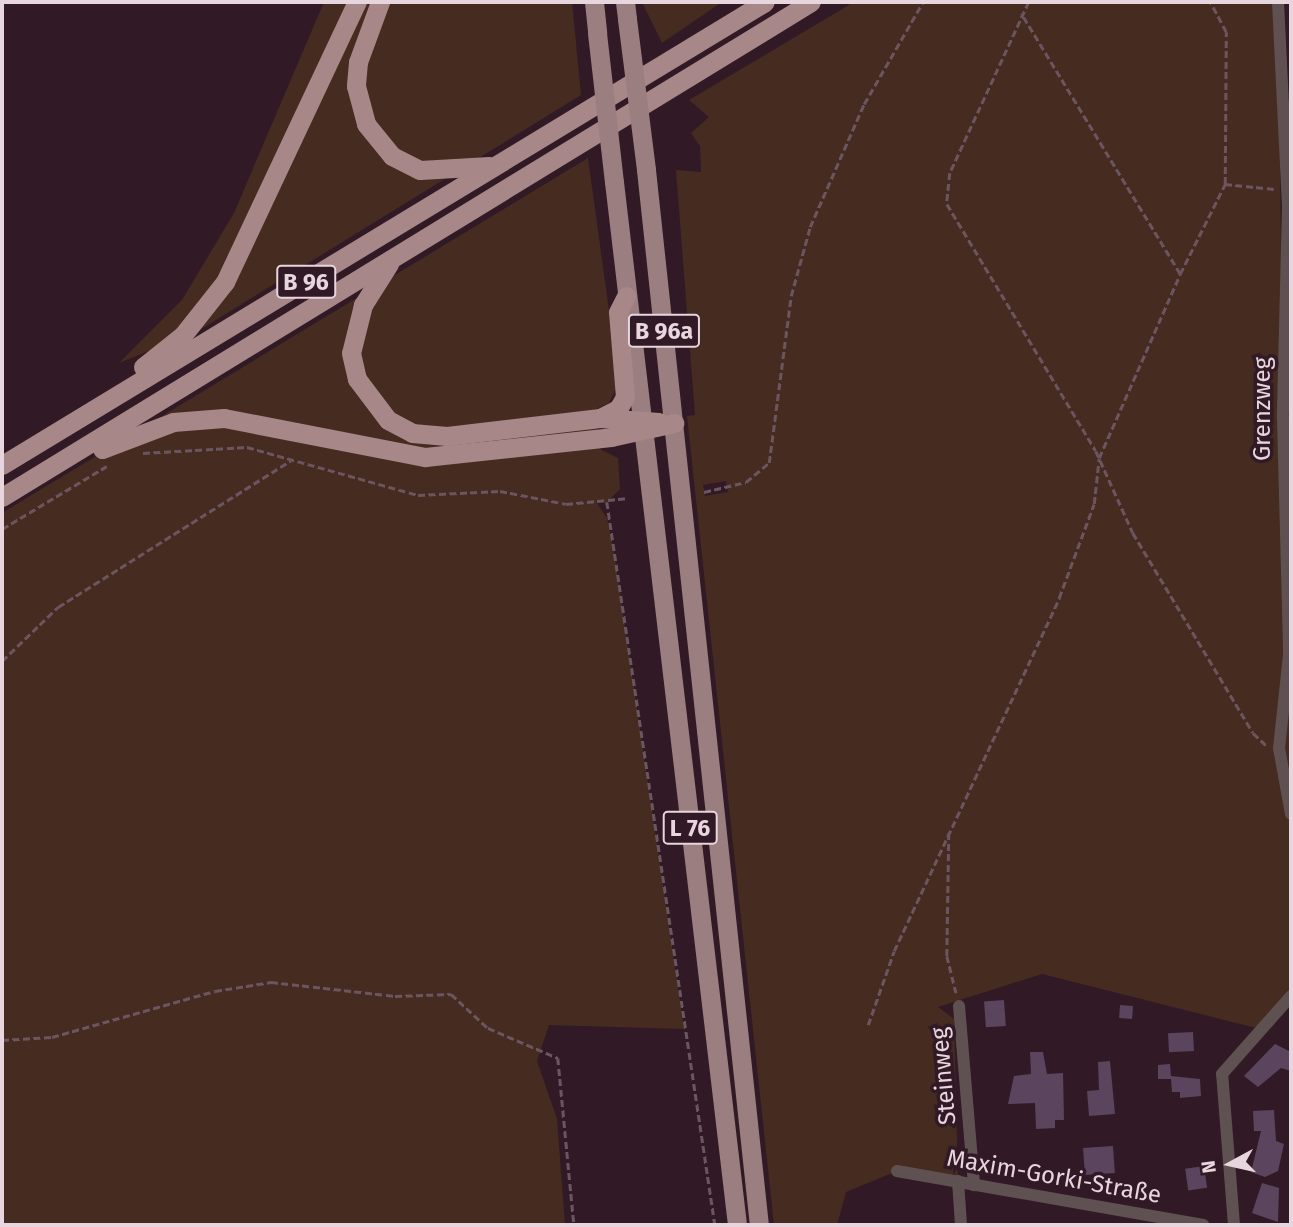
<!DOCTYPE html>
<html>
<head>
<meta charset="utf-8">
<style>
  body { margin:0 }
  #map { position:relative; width:1293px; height:1227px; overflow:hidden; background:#311a26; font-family:"Fira Sans",sans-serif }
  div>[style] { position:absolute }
  .green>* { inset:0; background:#462b20 }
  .building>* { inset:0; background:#5a445e; transform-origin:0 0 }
  .path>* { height:2.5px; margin-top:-1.25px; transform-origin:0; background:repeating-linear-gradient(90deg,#6a5560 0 7px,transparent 0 10.5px) }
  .minor>* { height:12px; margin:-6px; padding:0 6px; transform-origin:6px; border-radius:6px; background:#5f5151 }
  .primary>* { height:19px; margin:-9.5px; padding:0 9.5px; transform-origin:9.5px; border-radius:9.5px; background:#9b7e7f }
  .trunk>* { height:19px; margin:-9.5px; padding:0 9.5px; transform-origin:9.5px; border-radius:9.5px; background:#a78788 }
  .primary-bridge>* { height:19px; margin:-9.5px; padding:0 9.5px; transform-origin:9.5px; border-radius:9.5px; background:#9b7e7f }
  span { translate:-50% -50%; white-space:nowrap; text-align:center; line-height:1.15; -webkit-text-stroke:7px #311a26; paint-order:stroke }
  .shield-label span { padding:2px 5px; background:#311a26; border:2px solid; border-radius:5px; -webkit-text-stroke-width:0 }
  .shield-label { font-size:23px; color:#e7d6de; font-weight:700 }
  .street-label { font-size:24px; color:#e7d6de }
  .frame { position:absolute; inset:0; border:4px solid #e7d6de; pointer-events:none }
  .north { position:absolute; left:1195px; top:1129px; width:70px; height:70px; -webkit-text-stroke:5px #311a26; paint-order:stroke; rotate:262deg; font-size:19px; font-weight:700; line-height:28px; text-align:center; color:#e7d6de }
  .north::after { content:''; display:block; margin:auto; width:24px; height:32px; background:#e7d6de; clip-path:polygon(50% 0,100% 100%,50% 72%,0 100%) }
</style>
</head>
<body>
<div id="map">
  <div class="green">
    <div style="clip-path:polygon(324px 2px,572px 2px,581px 95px,198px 331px,119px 363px,182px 300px,234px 213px)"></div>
    <div style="clip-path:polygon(642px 2px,722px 2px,662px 43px)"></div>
    <div style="clip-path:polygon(evenodd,854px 2px,1278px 2px,1283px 418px,1291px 421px,1291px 996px,1260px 1029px,1042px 974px,938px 1007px,954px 1019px,958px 1181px,897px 1171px,846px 1192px,837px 1225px,774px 1225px,687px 416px,695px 415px,676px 170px,701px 172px,700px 146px,691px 133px,709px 117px,689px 100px,854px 2px,726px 481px,728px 492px,705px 496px,703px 485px,726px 481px)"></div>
    <div style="clip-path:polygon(588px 158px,619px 383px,609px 403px,594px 410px,600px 449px,618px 458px,620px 489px,607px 502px,596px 502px,607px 518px,615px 558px,684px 1029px,549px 1025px,537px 1061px,557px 1119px,565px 1225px,2px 1225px,2px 513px)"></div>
  </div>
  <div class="building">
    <div style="left:1004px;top:1000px;width:26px;height:20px;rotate:86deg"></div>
    <div style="left:1120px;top:1005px;width:13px;height:13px;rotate:4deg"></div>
    <div style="left:1193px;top:1032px;width:19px;height:25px;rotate:87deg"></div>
    <div style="clip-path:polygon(1275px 1044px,1291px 1052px,1291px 1071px,1281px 1068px,1258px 1087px,1244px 1076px)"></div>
    <div style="clip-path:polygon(1030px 1052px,1043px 1052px,1047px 1074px,1063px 1073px,1064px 1120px,1055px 1120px,1055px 1128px,1036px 1129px,1035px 1103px,1008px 1104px,1014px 1076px,1031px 1074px)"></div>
    <div style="clip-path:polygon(1110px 1061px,1115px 1114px,1089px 1116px,1087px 1091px,1099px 1090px,1098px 1062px)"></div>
    <div style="clip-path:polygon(1170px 1064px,1171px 1076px,1200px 1079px,1201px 1096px,1180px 1098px,1180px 1092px,1172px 1092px,1171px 1079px,1158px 1079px,1158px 1065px)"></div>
    <div style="clip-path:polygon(1274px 1110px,1276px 1141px,1284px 1144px,1278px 1171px,1265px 1177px,1251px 1172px,1261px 1131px,1254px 1131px,1253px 1111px)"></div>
    <div style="left:1113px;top:1146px;width:27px;height:30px;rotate:86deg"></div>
    <div style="left:1204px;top:1166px;width:22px;height:19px;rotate:82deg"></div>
    <div style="clip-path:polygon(1262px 1183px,1279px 1188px,1278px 1222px,1252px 1213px)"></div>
  </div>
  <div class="path">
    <div style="left:1029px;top:2px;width:188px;rotate:114.8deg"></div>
    <div style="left:950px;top:173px;width:31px;rotate:96deg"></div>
    <div style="left:947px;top:204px;width:288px;rotate:58.9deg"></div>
    <div style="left:1096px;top:451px;width:90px;rotate:65.7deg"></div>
    <div style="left:1133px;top:533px;width:233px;rotate:59deg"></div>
    <div style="left:1253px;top:733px;width:18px;rotate:43deg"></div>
    <div style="left:1225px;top:184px;width:49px;rotate:5.8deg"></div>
    <div style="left:1180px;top:274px;width:101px;rotate:-63.4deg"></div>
    <div style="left:1225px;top:184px;width:152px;rotate:-89.6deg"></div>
    <div style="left:1226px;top:32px;width:34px;rotate:-118deg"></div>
    <div style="left:143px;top:453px;width:104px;rotate:-3.3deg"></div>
    <div style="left:247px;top:447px;width:178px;rotate:15.7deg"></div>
    <div style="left:418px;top:495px;width:82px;rotate:-2.8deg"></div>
    <div style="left:500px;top:491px;width:67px;rotate:11.1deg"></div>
    <div style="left:566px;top:504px;width:63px;rotate:-5.4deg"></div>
    <div style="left:704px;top:492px;width:43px;rotate:-13.4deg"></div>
    <div style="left:746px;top:482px;width:30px;rotate:-40deg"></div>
    <div style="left:769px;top:463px;width:168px;rotate:-82.5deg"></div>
    <div style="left:791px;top:296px;width:72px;rotate:-74.6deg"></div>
    <div style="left:810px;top:227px;width:134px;rotate:-66.3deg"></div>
    <div style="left:864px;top:104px;width:118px;rotate:-60deg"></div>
    <div style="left:607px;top:502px;width:731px;rotate:81.5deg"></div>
    <div style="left:2px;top:529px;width:122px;rotate:-31deg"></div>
    <div style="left:2px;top:661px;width:78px;rotate:-44deg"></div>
    <div style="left:58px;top:607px;width:275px;rotate:-32.2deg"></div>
    <div style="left:949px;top:833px;width:123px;rotate:90.9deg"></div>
    <div style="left:947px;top:956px;width:38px;rotate:76deg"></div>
    <div style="left:868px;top:1025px;width:78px;rotate:-70.6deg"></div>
    <div style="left:894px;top:951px;width:390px;rotate:-64.9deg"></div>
    <div style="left:1059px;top:598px;width:100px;rotate:-69.6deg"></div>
    <div style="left:1094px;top:504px;width:46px;rotate:-83.8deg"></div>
    <div style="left:1099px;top:458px;width:201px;rotate:-66.2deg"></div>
    <div style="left:1180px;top:274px;width:305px;rotate:-121.4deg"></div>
    <div style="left:2px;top:1040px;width:50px;rotate:-3.4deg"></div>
    <div style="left:52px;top:1037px;width:169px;rotate:-15.8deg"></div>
    <div style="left:215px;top:991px;width:57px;rotate:-9.1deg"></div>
    <div style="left:271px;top:982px;width:125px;rotate:6.4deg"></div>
    <div style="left:395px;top:996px;width:56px;rotate:-2deg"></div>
    <div style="left:451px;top:994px;width:50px;rotate:42.6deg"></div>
    <div style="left:488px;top:1028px;width:76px;rotate:23.2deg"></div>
    <div style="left:558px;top:1058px;width:168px;rotate:84.5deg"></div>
  </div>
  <div class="minor">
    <div style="left:1278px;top:2px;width:204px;rotate:87.2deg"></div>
    <div style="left:1288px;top:206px;width:212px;rotate:91.4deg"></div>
    <div style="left:1283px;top:418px;width:237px;rotate:88.5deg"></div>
    <div style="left:1289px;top:655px;width:94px;rotate:96.1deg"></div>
    <div style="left:1279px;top:748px;width:67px;rotate:79.7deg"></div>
    <div style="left:959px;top:1006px;width:180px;rotate:85.2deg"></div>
    <div style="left:897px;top:1171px;width:311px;rotate:10deg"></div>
    <div style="left:958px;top:1181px;width:44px;rotate:86.1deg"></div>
    <div style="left:1234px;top:1225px;width:151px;rotate:-94.5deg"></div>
    <div style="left:1222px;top:1074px;width:104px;rotate:-48.5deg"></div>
  </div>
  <div class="primary">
    <div style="left:594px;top:2px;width:31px;rotate:84deg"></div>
    <div style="left:625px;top:2px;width:17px;rotate:83deg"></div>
    <div style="left:646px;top:170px;width:1061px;rotate:83.89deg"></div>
    <div style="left:614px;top:182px;width:1050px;rotate:83.27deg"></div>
  </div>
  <div class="trunk">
    <div style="left:380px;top:2px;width:64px;rotate:110.1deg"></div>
    <div style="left:358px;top:62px;width:24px;rotate:95deg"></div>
    <div style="left:356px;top:86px;width:39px;rotate:75deg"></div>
    <div style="left:366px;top:124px;width:41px;rotate:50.9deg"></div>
    <div style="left:392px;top:156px;width:31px;rotate:27deg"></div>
    <div style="left:420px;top:170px;width:69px;rotate:-3.3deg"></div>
    <div style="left:389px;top:264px;width:49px;rotate:122.4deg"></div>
    <div style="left:363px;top:305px;width:49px;rotate:104deg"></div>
    <div style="left:351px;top:353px;width:27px;rotate:77deg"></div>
    <div style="left:357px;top:379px;width:51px;rotate:52.9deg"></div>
    <div style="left:388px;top:420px;width:27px;rotate:28deg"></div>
    <div style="left:412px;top:433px;width:35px;rotate:5deg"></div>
    <div style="left:447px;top:436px;width:154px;rotate:-6.7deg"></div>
    <div style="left:600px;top:418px;width:59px;rotate:3.9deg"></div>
    <div style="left:143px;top:367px;width:51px;rotate:-38.7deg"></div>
    <div style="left:183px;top:335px;width:68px;rotate:-51.6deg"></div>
    <div style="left:225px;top:282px;width:310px;rotate:-64.8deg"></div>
    <div style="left:600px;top:418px;width:20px;rotate:-27deg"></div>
    <div style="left:618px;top:409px;width:14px;rotate:-60deg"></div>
    <div style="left:625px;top:397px;width:85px;rotate:-94.7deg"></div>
    <div style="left:618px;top:312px;width:18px;rotate:-63deg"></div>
    <div style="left:102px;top:449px;width:76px;rotate:-20.8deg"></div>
    <div style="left:173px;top:422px;width:51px;rotate:-4.5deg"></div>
    <div style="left:224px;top:418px;width:205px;rotate:11deg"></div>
    <div style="left:425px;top:457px;width:187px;rotate:-6.1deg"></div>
    <div style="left:611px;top:437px;width:65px;rotate:-12.5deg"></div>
    <div style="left:2px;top:465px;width:892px;rotate:-31.25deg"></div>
    <div style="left:2px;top:497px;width:948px;rotate:-31.46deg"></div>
  </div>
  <div class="primary-bridge">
    <div style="left:627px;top:19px;width:152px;rotate:82.8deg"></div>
    <div style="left:597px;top:33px;width:150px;rotate:83.5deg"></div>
  </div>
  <div class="shield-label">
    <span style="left:306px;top:282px">B 96</span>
    <span style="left:664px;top:331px">B 96a</span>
    <span style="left:690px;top:828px">L 76</span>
  </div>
  <div class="street-label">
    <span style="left:1263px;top:409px;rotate:-90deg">Grenzweg</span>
    <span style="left:944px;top:1076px;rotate:-95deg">Steinweg</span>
    <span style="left:1054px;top:1177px;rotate:10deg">Maxim-Gorki-Straße</span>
  </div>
  <div class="frame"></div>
  <div class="north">N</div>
</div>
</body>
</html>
